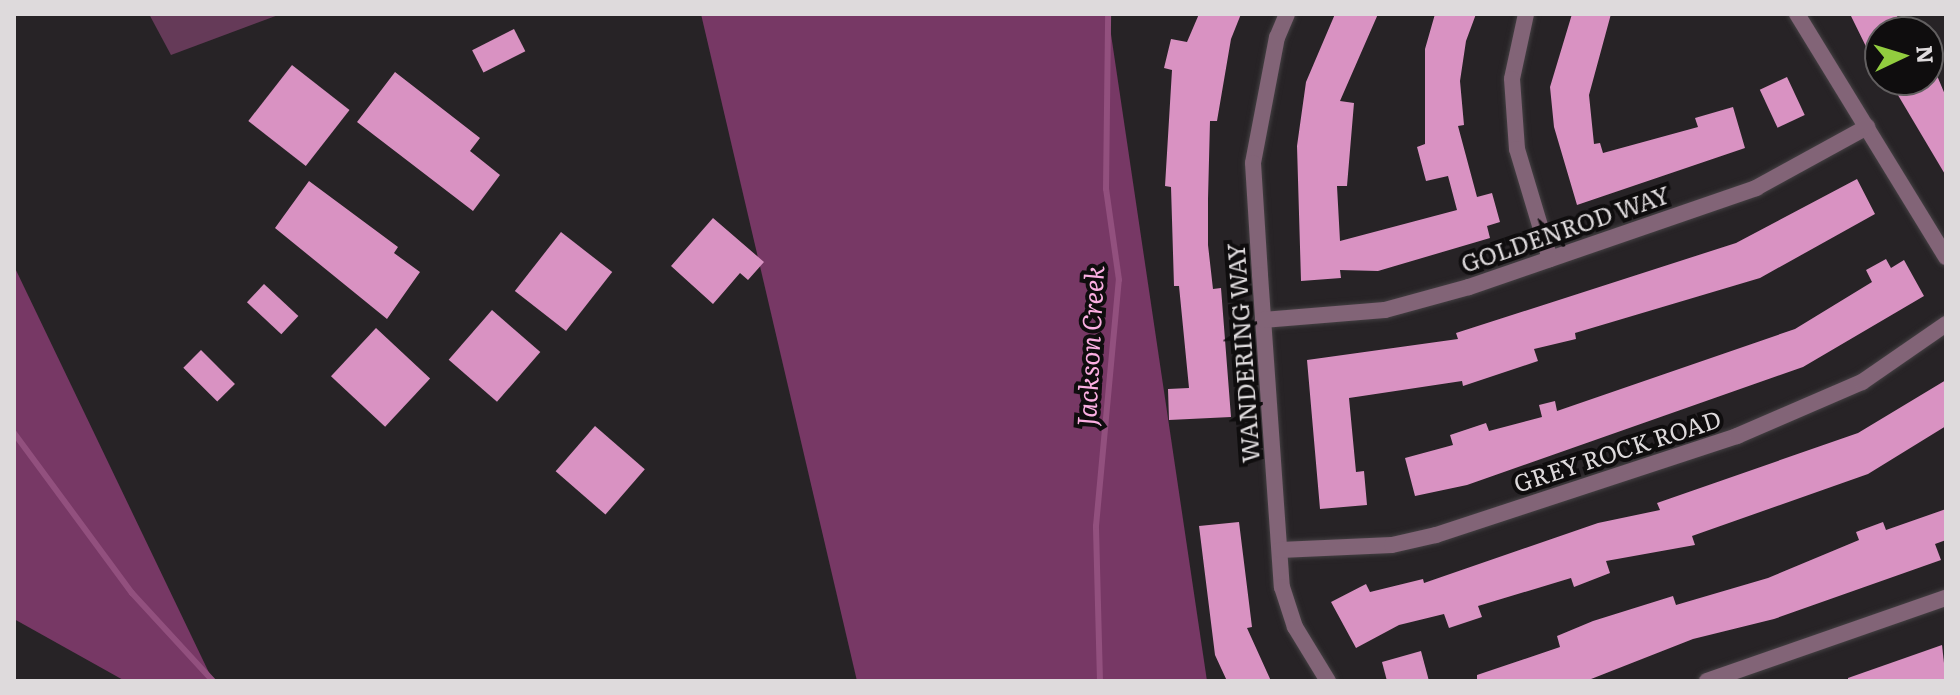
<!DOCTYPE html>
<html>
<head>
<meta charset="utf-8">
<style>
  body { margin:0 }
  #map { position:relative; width:1960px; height:695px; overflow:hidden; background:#272326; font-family:Literata,serif }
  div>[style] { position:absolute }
  .green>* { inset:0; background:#653a58 }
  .forest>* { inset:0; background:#773865 }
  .stream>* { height:6px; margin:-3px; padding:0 3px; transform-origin:3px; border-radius:3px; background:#92507e }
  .building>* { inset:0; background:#d992c2; transform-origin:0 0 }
  .roads { filter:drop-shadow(0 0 2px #444043) drop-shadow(0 0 2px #444043) }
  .street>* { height:16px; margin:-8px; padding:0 8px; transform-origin:8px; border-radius:8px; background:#826477 }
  span { translate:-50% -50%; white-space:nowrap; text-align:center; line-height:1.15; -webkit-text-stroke:8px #0f0d0e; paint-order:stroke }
  .street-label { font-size:24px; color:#dedadc }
  .water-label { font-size:26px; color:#fbafe2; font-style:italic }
  .frame { position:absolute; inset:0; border:16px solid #dedadc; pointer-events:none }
  .north { position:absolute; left:1864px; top:16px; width:80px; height:80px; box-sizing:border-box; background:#0f0d0e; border:2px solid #625f60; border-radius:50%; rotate:86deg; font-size:22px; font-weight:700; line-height:32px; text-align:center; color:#dedadc }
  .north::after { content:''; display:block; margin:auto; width:28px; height:36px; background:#92cd3f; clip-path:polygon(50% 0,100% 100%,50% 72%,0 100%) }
</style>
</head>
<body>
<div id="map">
  <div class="green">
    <div style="clip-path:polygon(149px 14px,281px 14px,171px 55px)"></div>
  </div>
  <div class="forest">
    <div style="clip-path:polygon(701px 14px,1108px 14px,1207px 681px,857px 681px)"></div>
    <div style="clip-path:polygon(14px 266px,213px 681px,125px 681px,14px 619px)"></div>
  </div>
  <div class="stream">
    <div style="left:14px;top:433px;width:199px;rotate:53.6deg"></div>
    <div style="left:132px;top:593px;width:120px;rotate:47.4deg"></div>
    <div style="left:1100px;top:681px;width:155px;rotate:-91.5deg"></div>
    <div style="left:1096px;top:526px;width:247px;rotate:-84.7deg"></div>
    <div style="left:1119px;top:280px;width:92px;rotate:-98.1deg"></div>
    <div style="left:1106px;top:189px;width:175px;rotate:-89.3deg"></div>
  </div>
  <div class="building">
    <div style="clip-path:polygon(1199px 14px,1241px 14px,1231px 39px,1217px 121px,1210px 121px,1208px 199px,1208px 245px,1213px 289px,1221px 288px,1231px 417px,1169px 420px,1168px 389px,1189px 388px,1179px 286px,1174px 286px,1171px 187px,1165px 186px,1172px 70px,1164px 68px,1171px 39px,1187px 42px)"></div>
    <div style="clip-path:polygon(1335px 14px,1378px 14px,1340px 101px,1354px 103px,1347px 186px,1337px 186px,1340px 241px,1457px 210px,1448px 176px,1426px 181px,1417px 147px,1425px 144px,1425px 49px,1435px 14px,1476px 14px,1466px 41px,1460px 81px,1464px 125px,1458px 126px,1477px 197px,1492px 193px,1500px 222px,1487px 226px,1490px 238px,1378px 271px,1340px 270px,1341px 278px,1301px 281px,1297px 146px,1306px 82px)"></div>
    <div style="clip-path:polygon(1572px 14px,1611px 14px,1589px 95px,1594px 144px,1600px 143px,1603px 153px,1698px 127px,1695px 118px,1733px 107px,1745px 148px,1577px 205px,1554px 127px,1550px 87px)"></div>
    <div style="clip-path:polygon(1850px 14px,1896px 14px,1905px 32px,1880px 32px,1880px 75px)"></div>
    <div style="left:514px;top:29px;width:25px;height:47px;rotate:63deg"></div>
    <div style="clip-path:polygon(1928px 54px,1946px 97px,1946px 176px,1889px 80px,1928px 80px)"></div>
    <div style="left:292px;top:65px;width:73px;height:71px;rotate:38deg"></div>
    <div style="clip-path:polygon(395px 72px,480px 138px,470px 151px,500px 175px,473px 211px,357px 122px)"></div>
    <div style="left:1787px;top:77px;width:42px;height:30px;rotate:65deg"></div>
    <div style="clip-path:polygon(1857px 179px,1875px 214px,1760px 278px,1575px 333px,1576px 339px,1534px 349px,1538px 361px,1463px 386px,1462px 381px,1349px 398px,1356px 472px,1364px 471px,1367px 505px,1320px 509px,1307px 360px,1458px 339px,1456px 333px,1736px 243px)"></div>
    <div style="clip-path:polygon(309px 181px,398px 247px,394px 253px,420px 272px,387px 319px,275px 228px)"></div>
    <div style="clip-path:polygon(713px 218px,764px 262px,748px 280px,740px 273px,713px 304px,671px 266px)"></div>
    <div style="left:561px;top:232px;width:65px;height:75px;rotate:38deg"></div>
    <div style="clip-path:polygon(1886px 259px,1891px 268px,1904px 260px,1924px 296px,1803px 367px,1467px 485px,1415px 496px,1405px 458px,1453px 445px,1450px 435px,1486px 423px,1489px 431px,1542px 417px,1539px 405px,1555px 401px,1557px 411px,1795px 329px,1872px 282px,1866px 270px)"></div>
    <div style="left:264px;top:284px;width:47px;height:25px;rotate:43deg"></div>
    <div style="left:492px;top:310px;width:64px;height:66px;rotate:41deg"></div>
    <div style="left:376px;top:328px;width:74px;height:66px;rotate:43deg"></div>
    <div style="left:201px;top:350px;width:48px;height:25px;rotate:45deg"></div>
    <div style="clip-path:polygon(1946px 380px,1946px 426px,1868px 474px,1692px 536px,1695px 545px,1606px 561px,1610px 573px,1574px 587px,1571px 578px,1478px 606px,1482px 617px,1449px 628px,1444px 614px,1399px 625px,1356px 648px,1331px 602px,1366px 584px,1370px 592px,1423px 579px,1424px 583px,1598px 523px,1660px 510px,1657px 503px,1858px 433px)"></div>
    <div style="left:595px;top:426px;width:66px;height:60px;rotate:41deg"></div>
    <div style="clip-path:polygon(1946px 509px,1946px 540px,1935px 544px,1941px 560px,1774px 619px,1693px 639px,1586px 681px,1477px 681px,1477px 675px,1560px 647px,1557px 636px,1593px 621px,1673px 596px,1676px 605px,1768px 578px,1859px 540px,1856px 532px,1883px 522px,1886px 530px)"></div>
    <div style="clip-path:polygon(1239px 522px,1252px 627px,1247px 628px,1271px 681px,1227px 681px,1215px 655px,1199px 526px)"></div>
    <div style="clip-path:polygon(1942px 645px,1946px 681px,1848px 681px,1848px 678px)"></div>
    <div style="clip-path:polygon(1421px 651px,1429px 681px,1387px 681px,1382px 662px)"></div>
  </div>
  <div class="roads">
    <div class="street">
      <div style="left:1287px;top:14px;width:25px;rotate:113deg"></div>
      <div style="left:1277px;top:37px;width:128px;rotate:100.8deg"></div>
      <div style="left:1253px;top:163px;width:112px;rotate:86.4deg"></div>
      <div style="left:1260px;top:275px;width:313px;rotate:86deg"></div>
      <div style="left:1282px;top:587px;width:42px;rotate:72deg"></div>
      <div style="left:1295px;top:627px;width:63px;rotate:58.6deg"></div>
      <div style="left:1526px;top:14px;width:66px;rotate:102.2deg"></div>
      <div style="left:1512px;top:79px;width:70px;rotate:85.9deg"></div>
      <div style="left:1517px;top:149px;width:115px;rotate:73.3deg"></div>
      <div style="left:1797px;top:14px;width:285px;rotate:58.5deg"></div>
      <div style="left:1263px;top:320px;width:122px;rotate:-4.7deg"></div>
      <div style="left:1385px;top:310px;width:87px;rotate:-15.3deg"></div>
      <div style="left:1469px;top:287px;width:304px;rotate:-19deg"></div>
      <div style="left:1756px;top:188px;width:127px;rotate:-28.8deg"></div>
      <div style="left:1280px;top:550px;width:112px;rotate:-2.6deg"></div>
      <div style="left:1392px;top:545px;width:45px;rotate:-12.8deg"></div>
      <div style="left:1436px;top:535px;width:317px;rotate:-18.2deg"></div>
      <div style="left:1737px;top:436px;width:136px;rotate:-23.4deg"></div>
      <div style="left:1862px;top:382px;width:102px;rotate:-34.6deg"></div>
      <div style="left:1707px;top:681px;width:253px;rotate:-19.2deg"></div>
    </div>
  </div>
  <div class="street-label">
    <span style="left:1565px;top:228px;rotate:-19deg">GOLDENROD WAY</span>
    <span style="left:1242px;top:353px;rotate:-94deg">WANDERING WAY</span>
    <span style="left:1617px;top:450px;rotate:-18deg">GREY ROCK ROAD</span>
  </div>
  <div class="water-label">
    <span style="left:1089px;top:346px;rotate:-87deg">Jackson Creek</span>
  </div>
  <div class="frame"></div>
  <div class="north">N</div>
</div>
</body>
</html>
